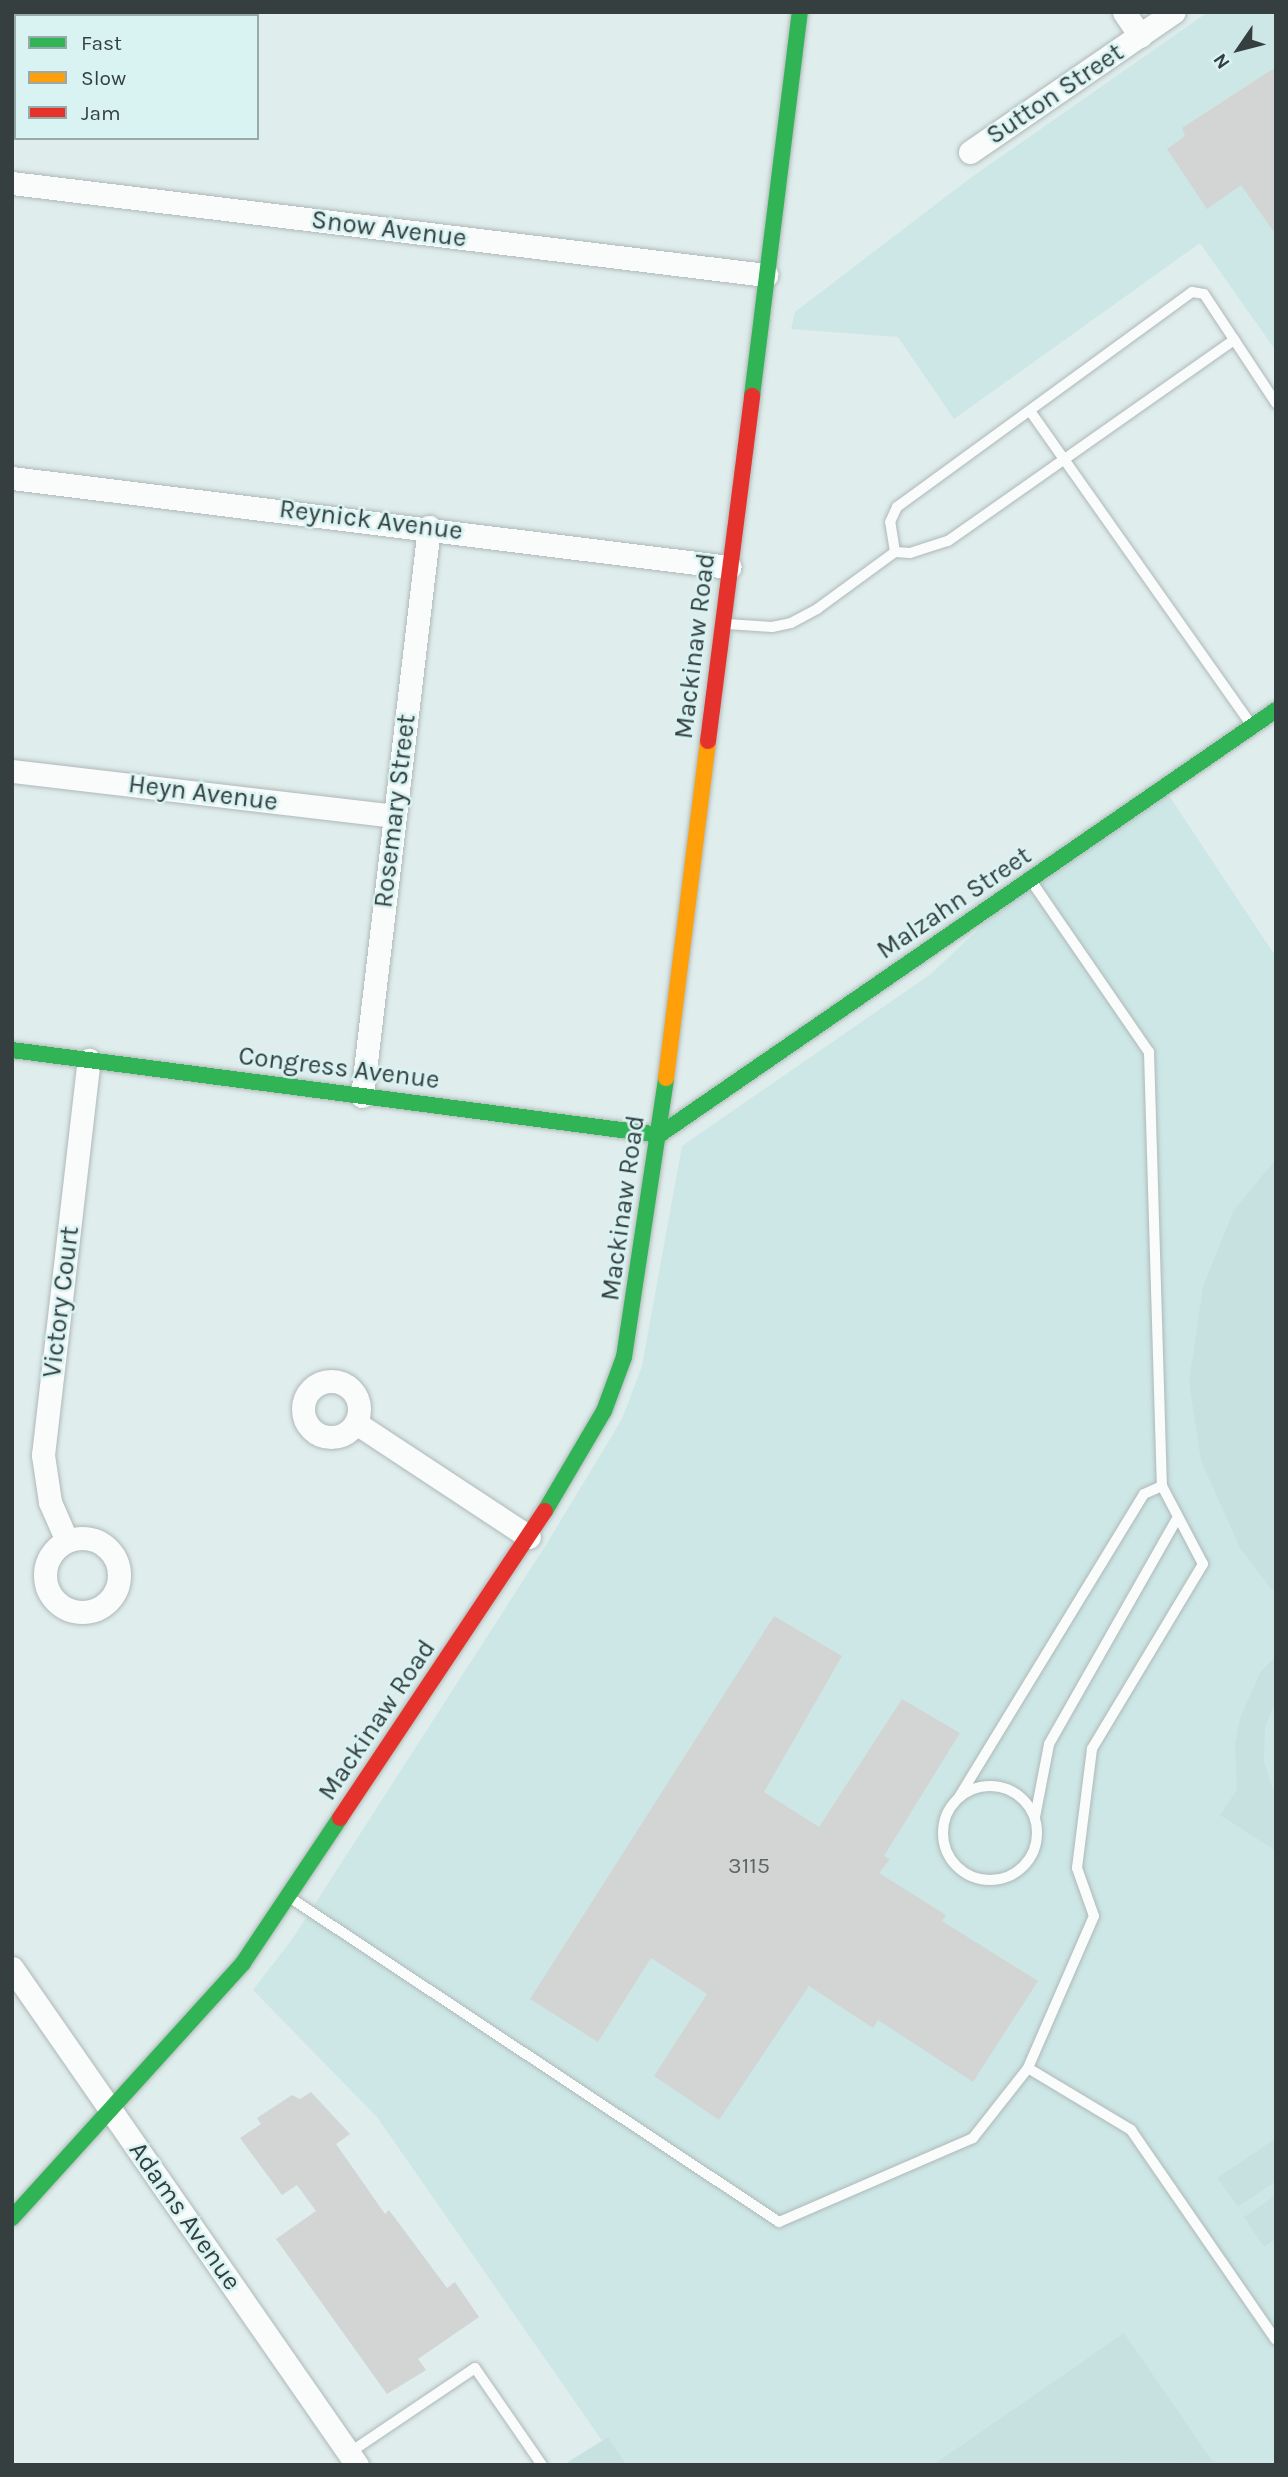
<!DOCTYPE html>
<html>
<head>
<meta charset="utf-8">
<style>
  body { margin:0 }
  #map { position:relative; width:1288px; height:2477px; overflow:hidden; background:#dfedec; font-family:Karla,sans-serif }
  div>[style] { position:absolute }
  .built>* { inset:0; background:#cde7e6 }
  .green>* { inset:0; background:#c7e1e1 }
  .building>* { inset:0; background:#d2d5d3 }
  .roads { filter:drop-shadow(0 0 2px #aeb9b8) drop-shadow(0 0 2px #aeb9b8) }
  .lane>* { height:10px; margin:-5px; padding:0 5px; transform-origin:5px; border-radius:5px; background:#fafcfc }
  .lane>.ring { margin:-5px; padding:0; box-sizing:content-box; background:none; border:10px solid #fafcfc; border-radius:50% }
  .street>* { height:23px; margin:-11.5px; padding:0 11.5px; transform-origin:11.5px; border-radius:11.5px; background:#fafcfc }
  .street>.ring { margin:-11.5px; padding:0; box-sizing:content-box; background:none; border:23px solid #fafcfc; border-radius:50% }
  .fast>* { height:16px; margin:-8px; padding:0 8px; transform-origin:8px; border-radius:8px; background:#30b455 }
  .slow>* { height:16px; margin:-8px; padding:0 8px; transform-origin:8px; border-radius:8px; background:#ff9f0a }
  .jam>* { height:16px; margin:-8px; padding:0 8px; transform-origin:8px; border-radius:8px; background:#e5322d }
  span { translate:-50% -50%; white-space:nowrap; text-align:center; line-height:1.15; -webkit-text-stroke:5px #d9f3f2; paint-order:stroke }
  .number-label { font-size:23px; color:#5f6766 }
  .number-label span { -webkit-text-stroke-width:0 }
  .street-label { font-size:26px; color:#353f3f }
  .frame { position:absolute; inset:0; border:14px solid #353f3f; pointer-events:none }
  .legend { position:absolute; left:14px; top:14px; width:245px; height:126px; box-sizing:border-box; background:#d9f3f2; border:2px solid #97abaa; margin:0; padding:9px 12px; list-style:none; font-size:21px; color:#353f3f }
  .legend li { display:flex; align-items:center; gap:14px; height:35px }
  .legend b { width:35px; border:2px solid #97abaa }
  .north { position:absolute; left:1204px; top:14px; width:70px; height:70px; -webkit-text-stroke:5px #d9f3f2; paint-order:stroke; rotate:235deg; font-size:19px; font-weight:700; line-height:28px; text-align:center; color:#353f3f }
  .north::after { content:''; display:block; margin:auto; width:24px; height:32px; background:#353f3f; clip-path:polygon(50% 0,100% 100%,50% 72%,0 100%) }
</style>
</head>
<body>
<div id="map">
  <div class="built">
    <div style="clip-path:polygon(1208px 12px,1276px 12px,1276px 351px,1200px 243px,954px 419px,898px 337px,791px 329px,795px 312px,969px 179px)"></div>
    <div style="clip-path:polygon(1164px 788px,1276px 957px,1276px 2465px,619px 2465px,377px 2117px,253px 1990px,293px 1938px,546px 1545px,622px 1419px,642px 1366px,682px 1146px,931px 974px,1030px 880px)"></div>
  </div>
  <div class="green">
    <div style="clip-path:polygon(1276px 1159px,1276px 1588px,1272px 1590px,1240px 1548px,1201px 1461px,1189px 1382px,1203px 1286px,1234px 1210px)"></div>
    <div style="clip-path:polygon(1276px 1656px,1276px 1701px,1265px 1727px,1264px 1762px,1276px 1799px,1276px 1851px,1220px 1815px,1237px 1790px,1235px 1744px,1240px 1718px,1261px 1671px)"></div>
    <div style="clip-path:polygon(1276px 2138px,1276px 2181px,1238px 2207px,1217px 2178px)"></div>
    <div style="clip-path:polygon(1276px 2195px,1276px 2239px,1264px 2247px,1244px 2217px)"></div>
    <div style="clip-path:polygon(1124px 2333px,1213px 2462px,933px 2465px)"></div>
    <div style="clip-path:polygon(608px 2437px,626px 2465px,565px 2464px)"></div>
  </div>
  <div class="building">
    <div style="clip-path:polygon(1276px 67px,1276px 235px,1241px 185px,1207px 209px,1167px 149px,1185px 136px,1182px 128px)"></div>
    <div style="clip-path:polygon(774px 1616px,842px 1656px,764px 1792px,819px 1827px,902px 1699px,960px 1733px,884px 1856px,890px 1859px,879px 1873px,946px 1915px,942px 1921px,1038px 1981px,973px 2082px,878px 2020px,873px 2028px,809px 1986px,719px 2120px,654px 2076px,707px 1994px,651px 1958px,598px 2042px,530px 1999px)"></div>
    <div style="clip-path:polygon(311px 2092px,350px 2134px,336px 2144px,385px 2214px,389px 2210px,447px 2288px,455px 2282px,479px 2317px,418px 2359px,426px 2370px,387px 2394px,276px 2239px,316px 2211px,297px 2185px,282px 2195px,240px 2138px,261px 2124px,257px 2118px,292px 2095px,300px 2099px)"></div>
  </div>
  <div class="roads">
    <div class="lane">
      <div style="left:1030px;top:411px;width:383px;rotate:54.8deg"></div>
      <div style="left:895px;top:552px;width:30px;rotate:-99deg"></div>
      <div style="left:890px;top:522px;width:17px;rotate:-65deg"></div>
      <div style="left:897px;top:507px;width:365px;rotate:-36.1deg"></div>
      <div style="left:1192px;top:292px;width:12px;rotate:9deg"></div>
      <div style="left:1204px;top:294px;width:131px;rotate:56.6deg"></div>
      <div style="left:727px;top:624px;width:45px;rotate:3.8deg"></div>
      <div style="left:772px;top:627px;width:19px;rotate:-12deg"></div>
      <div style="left:791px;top:623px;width:30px;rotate:-28deg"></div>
      <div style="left:817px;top:609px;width:97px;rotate:-36.2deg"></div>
      <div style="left:895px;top:552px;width:15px;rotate:4deg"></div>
      <div style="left:910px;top:553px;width:40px;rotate:-18deg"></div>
      <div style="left:948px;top:541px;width:350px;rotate:-35.1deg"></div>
      <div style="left:1032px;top:882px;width:206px;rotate:55.5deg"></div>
      <div style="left:1149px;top:1052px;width:434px;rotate:88.3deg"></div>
      <div style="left:1162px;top:1486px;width:88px;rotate:62.3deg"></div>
      <div style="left:1203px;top:1564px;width:216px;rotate:121deg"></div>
      <div style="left:1092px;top:1749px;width:120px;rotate:97.2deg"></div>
      <div style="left:1077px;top:1868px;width:51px;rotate:70.5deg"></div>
      <div style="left:1094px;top:1916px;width:166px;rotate:113.5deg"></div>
      <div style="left:1028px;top:2068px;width:120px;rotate:31deg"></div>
      <div style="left:1131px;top:2130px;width:255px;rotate:55.4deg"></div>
      <div class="ring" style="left:943px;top:1786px;width:84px;height:84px"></div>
      <div style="left:959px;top:1797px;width:355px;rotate:-58.6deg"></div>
      <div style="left:1144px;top:1494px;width:20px;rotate:-24deg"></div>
      <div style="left:1035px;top:1817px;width:74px;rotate:-79.1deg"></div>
      <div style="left:1049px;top:1744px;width:257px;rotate:-60.4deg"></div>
      <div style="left:289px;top:1897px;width:588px;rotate:33.55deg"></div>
      <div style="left:779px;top:2222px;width:211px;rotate:-23.4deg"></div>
      <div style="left:973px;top:2138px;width:89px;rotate:-51.8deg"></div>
      <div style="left:349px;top:2453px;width:152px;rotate:-34deg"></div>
      <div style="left:475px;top:2368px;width:118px;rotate:55.4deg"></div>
    </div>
    <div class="street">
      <div style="left:1124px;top:12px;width:29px;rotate:56deg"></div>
      <div style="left:970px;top:152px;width:247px;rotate:-34.5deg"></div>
      <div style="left:12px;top:183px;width:760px;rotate:6.96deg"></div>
      <div style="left:12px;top:478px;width:723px;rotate:7.08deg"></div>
      <div style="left:12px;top:771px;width:385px;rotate:6.7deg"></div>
      <div style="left:362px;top:1096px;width:573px;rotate:-83.28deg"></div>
      <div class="ring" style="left:303px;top:1381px;width:33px;height:33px"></div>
      <div style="left:356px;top:1423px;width:207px;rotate:33.4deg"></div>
      <div class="ring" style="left:45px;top:1538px;width:51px;height:51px"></div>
      <div style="left:67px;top:1541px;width:43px;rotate:-113.6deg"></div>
      <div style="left:50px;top:1502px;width:48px;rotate:-98.5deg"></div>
      <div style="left:43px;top:1455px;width:398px;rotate:-83.4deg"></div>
      <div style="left:12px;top:1968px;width:605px;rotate:55.23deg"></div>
    </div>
    <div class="fast">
      <div style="left:752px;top:396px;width:387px;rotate:-82.9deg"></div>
      <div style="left:12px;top:1050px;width:653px;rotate:7.48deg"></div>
      <div style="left:659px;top:1135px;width:749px;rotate:-34.56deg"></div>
      <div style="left:545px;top:1511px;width:116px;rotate:-59.5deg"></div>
      <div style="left:604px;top:1411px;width:58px;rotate:-69.7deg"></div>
      <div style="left:624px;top:1357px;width:282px;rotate:-81.4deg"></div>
      <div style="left:12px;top:2218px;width:344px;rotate:-47.8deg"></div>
      <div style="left:243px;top:1963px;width:174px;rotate:-56.2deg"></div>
    </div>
    <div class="slow">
      <div style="left:666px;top:1078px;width:340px;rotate:-82.9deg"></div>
    </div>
    <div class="jam">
      <div style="left:708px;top:741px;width:348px;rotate:-82.7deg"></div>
      <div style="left:340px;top:1818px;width:369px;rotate:-56.3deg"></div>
    </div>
  </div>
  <div class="number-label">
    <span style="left:749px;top:1866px">3115</span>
  </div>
  <div class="street-label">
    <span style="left:1055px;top:94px;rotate:-34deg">Sutton Street</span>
    <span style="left:389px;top:229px;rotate:7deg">Snow Avenue</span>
    <span style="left:371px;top:520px;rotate:7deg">Reynick Avenue</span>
    <span style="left:695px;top:646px;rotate:-83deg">Mackinaw Road</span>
    <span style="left:203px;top:793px;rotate:7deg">Heyn Avenue</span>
    <span style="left:395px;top:811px;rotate:-83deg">Rosemary Street</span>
    <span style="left:954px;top:903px;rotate:-34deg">Malzahn Street</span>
    <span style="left:339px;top:1068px;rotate:7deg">Congress Avenue</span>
    <span style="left:623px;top:1208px;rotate:-82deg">Mackinaw Road</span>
    <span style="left:61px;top:1302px;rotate:-83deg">Victory Court</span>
    <span style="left:377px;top:1720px;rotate:-56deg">Mackinaw Road</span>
    <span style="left:185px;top:2216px;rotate:55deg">Adams Avenue</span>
  </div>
  <div class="frame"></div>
  <ul class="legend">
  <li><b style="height:9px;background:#30b455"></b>Fast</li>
  <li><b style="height:9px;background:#ff9f0a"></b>Slow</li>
  <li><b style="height:9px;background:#e5322d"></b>Jam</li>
  </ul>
  <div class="north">N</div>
</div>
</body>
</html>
